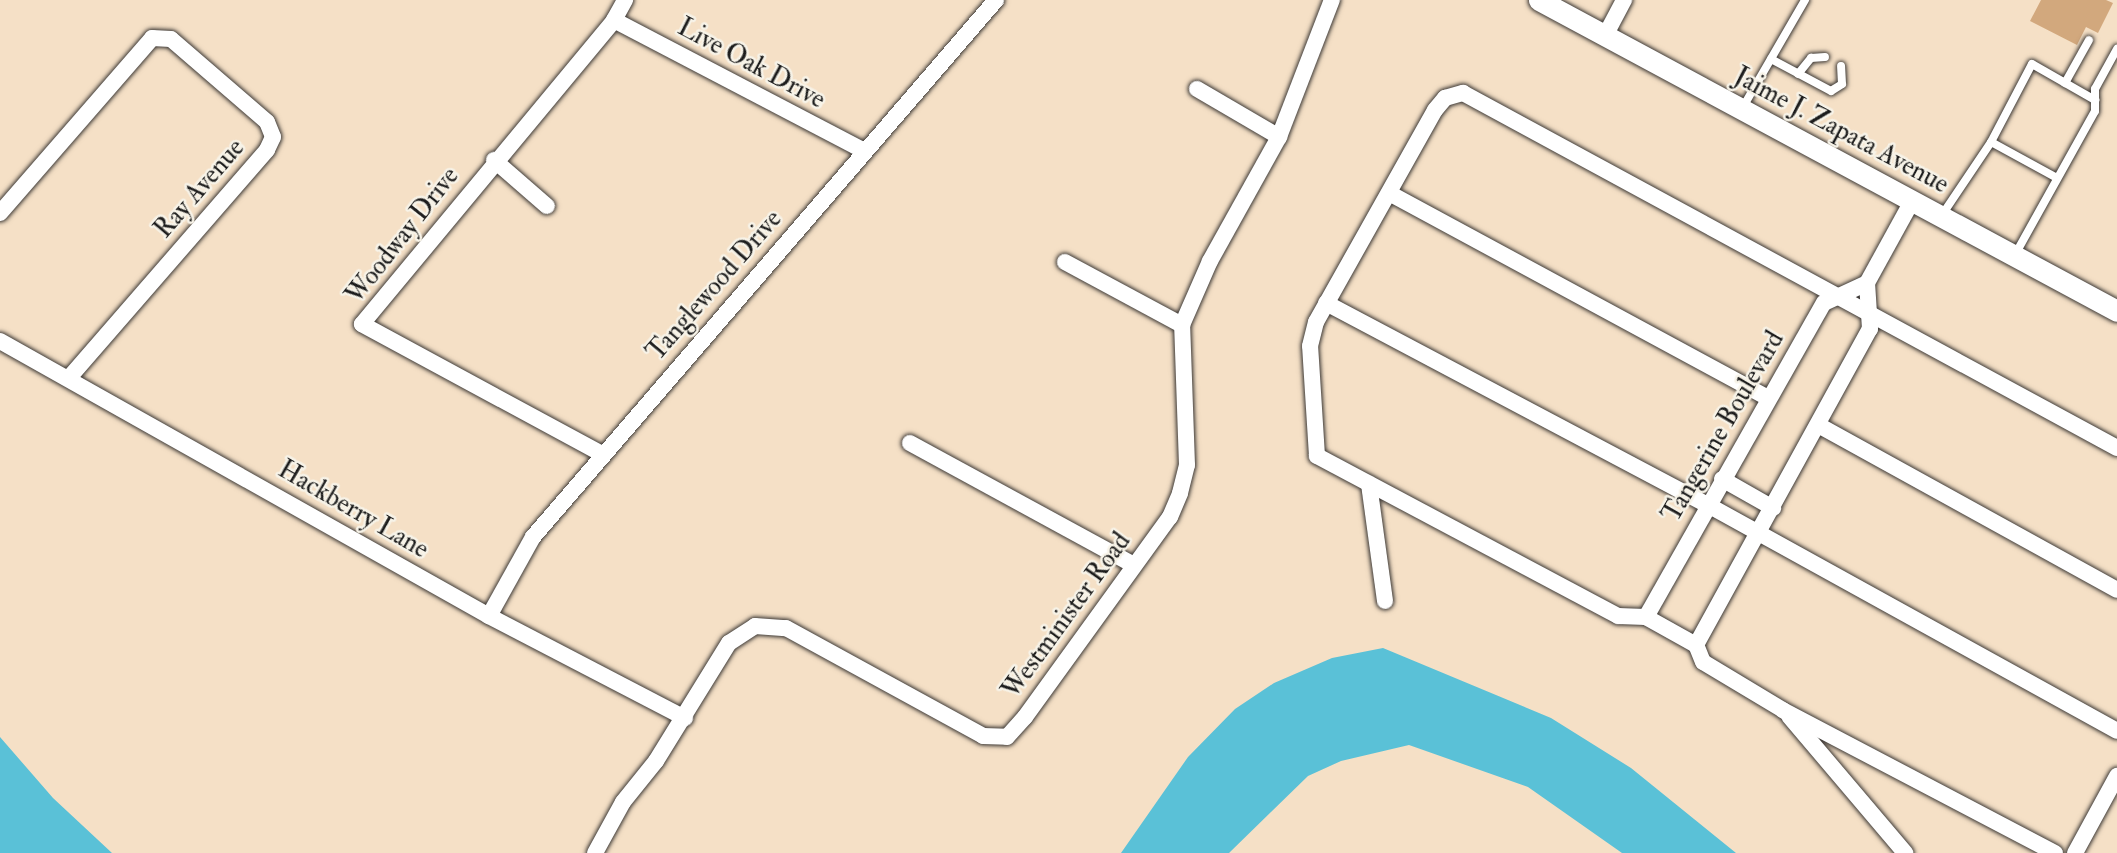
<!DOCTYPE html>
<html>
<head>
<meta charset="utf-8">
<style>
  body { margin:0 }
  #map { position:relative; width:2117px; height:853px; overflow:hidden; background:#f5e0c6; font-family:"IM FELL Double Pica",serif }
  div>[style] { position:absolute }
  .water>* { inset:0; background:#5ac1d7 }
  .building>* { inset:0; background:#d2a87d }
  .roads { filter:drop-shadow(0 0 2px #3d3936) drop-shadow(0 0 2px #3d3936) }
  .lane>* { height:8px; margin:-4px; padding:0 4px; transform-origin:4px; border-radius:4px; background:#fff }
  .street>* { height:16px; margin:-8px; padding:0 8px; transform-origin:8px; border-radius:8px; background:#fff }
  .secondary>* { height:21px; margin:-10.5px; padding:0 10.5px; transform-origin:10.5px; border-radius:10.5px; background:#fff }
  span { translate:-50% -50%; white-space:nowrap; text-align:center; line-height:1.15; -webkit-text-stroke:5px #f7f3e8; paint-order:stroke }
  .street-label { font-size:26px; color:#1c1c1c }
</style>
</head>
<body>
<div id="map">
  <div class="water">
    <div style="clip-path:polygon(1383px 648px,1551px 718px,1631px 768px,1736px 853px,1622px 853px,1528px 787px,1409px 745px,1341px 761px,1308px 776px,1229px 853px,1121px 853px,1188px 757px,1235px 709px,1274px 683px,1332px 658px)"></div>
    <div style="clip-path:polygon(0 737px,53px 798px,112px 853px,0 853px)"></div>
  </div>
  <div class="building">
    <div style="clip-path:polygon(2041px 0,2106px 0,2113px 3px,2098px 33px,2086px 27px,2077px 45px,2030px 21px)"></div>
  </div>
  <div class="roads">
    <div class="lane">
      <div style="left:1771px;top:59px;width:68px;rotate:28.1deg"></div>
      <div style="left:1831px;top:91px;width:13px;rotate:-32deg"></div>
      <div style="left:1842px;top:84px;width:18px;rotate:-93deg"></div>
      <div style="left:1798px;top:74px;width:21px;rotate:-51deg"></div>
      <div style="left:1811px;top:58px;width:14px;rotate:-4deg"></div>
      <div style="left:2065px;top:83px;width:49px;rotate:-60.8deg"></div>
      <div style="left:1743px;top:107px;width:124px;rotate:-59.9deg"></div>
      <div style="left:2057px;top:178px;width:75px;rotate:-151.4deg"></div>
      <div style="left:1991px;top:142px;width:88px;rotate:-62.3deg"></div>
      <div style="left:2032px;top:64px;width:73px;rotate:29.7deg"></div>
      <div style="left:1942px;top:215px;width:88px;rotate:-56.1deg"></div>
      <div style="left:2016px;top:253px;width:162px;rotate:-60.9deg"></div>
      <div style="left:2095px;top:111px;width:22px;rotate:-90deg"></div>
      <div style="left:2095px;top:89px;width:46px;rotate:-61.2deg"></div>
    </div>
    <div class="street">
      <div style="left:614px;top:20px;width:283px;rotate:27.6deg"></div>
      <div style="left:1605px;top:36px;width:41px;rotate:-62.2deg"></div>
      <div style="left:1197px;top:89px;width:95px;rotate:30.3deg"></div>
      <div style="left:494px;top:160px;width:70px;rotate:41deg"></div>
      <div style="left:1389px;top:193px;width:431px;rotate:28.4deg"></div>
      <div style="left:0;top:213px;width:232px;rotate:-49deg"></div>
      <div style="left:152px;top:38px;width:19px;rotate:3deg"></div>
      <div style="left:171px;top:39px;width:127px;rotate:40.8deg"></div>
      <div style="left:267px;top:122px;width:16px;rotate:68deg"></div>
      <div style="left:273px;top:137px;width:14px;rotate:115deg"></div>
      <div style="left:267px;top:150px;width:302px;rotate:131deg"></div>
      <div style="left:1065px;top:262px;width:133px;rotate:28.3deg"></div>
      <div style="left:1326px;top:303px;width:432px;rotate:27.9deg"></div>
      <div style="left:1708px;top:505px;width:467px;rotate:28.9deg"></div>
      <div style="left:0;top:341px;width:561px;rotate:29.35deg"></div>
      <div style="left:489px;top:616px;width:221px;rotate:27.5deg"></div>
      <div style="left:1820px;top:426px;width:339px;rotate:28.9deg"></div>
      <div style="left:910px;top:443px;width:255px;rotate:28.6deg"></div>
      <div style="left:602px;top:454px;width:273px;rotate:-151.6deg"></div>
      <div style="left:362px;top:324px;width:395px;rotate:-50.3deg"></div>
      <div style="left:614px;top:20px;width:23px;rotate:-61deg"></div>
      <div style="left:1722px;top:479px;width:59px;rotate:29.6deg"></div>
      <div style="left:1369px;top:484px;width:118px;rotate:82.2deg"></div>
      <div style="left:489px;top:616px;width:90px;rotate:-60.9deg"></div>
      <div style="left:533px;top:537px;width:709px;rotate:-49.23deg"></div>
      <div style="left:1646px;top:617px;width:361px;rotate:-60.5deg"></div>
      <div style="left:1824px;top:303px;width:47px;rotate:-24.9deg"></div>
      <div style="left:1696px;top:645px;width:361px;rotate:-61.2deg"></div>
      <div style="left:1870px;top:329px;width:46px;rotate:-93.7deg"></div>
      <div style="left:1867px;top:283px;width:94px;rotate:-61.2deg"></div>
      <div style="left:1789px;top:716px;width:180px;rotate:49.7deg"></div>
      <div style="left:595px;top:853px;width:58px;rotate:-61.2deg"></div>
      <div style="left:623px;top:802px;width:53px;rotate:-51.2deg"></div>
      <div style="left:656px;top:761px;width:139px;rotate:-58.3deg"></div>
      <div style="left:729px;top:643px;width:31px;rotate:-33deg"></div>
      <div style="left:755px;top:626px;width:31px;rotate:4deg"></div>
      <div style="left:786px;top:628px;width:225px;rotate:28.7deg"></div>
      <div style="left:983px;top:736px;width:24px;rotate:2deg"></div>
      <div style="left:1007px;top:737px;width:27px;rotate:-48deg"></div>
      <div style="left:1025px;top:717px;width:247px;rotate:-54.1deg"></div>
      <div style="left:1170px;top:517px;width:26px;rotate:-67deg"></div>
      <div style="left:1180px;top:493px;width:29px;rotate:-76deg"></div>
      <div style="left:1187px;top:465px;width:140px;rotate:-92deg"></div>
      <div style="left:1182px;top:325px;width:70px;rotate:-66.4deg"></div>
      <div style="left:1210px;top:261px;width:142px;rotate:-60.9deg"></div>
      <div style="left:1279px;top:137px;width:147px;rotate:-68.9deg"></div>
      <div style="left:2055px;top:853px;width:307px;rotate:-152.3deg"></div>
      <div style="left:1783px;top:710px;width:93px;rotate:-149deg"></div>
      <div style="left:1703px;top:662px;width:18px;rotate:-112deg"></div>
      <div style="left:1696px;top:645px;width:57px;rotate:-150.8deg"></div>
      <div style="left:1646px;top:617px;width:28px;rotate:-178deg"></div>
      <div style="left:1618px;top:616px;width:341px;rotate:-152deg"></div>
      <div style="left:1317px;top:456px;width:110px;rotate:-93.6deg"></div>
      <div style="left:1310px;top:346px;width:25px;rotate:-76deg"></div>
      <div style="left:1316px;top:322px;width:243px;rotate:-60.7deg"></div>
      <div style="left:1435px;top:110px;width:16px;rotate:-50deg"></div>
      <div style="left:1445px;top:98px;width:19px;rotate:-16deg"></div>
      <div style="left:1463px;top:93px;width:744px;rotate:28.49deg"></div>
      <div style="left:2075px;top:853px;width:88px;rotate:-61.4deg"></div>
    </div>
    <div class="secondary">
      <div style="left:1539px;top:0;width:656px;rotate:28.28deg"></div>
    </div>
  </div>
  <div class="street-label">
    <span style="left:751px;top:64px;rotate:28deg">Live Oak Drive</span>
    <span style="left:1841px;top:131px;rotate:28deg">Jaime J. Zapata Avenue</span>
    <span style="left:200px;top:189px;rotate:-49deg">Ray Avenue</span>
    <span style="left:403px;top:236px;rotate:-52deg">Woodway Drive</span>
    <span style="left:715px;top:286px;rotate:-49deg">Tanglewood Drive</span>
    <span style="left:1724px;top:427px;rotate:-60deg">Tangerine Boulevard</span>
    <span style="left:353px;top:510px;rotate:30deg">Hackberry Lane</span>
    <span style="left:1067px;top:616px;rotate:-54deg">Westminister Road</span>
  </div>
</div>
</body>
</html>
